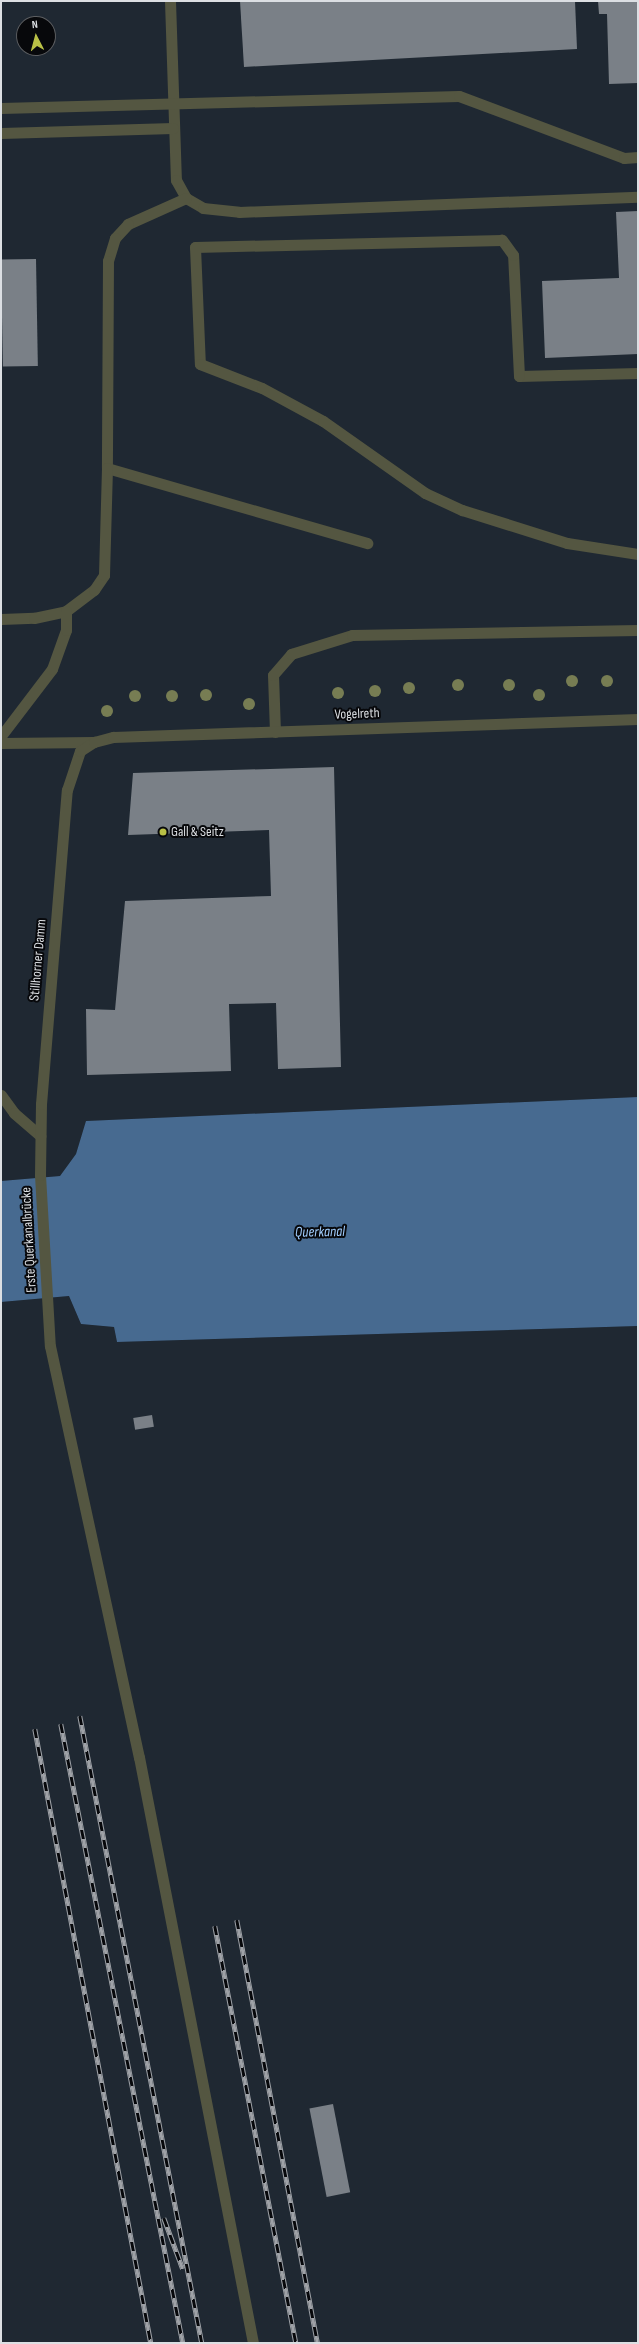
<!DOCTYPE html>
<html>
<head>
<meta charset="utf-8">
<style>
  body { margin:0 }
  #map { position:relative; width:639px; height:2344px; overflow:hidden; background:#1a1f24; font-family:"Sofia Sans Condensed",sans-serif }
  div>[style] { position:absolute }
  .built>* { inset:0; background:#1f2832 }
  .water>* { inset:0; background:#476a90 }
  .building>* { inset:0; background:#7a8087; transform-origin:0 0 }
  .service>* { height:11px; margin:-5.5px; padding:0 5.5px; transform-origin:5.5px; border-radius:5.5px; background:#545641 }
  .minor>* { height:11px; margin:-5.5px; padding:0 5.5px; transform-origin:5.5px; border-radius:5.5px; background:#545641 }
  .rail>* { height:4.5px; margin-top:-2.25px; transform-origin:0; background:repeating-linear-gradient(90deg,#07080b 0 9px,#9fa2a7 0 18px); box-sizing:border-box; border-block:1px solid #9fa2a7 }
  .trees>* { width:12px; height:12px; margin:-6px; border-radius:50%; background:#777d53 }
  .dots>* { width:11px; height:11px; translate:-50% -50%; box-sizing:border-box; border:2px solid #07080b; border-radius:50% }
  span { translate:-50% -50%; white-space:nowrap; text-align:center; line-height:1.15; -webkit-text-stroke:4px #07080b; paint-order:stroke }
  .street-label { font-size:14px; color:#dcdfe3 }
  .poi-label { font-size:14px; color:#dcdfe3 }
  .left { translate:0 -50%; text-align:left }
  .water-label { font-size:15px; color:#9fcbfb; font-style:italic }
  .frame { position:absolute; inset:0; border:2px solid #dcdfe3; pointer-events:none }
  .north { position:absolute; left:16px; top:16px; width:40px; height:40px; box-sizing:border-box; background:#07080b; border:1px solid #5c5e61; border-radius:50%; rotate:354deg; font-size:11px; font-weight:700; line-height:16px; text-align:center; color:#dcdfe3 }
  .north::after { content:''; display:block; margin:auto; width:14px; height:18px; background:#b9c046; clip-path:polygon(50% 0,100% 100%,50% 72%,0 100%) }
</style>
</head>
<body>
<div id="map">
  <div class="built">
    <div style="clip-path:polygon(evenodd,1px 1px,638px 1px,638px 1097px,87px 1121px,76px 1154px,60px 1176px,1px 1181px,1px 1px,24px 24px,48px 24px,48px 48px,24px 48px,24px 24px)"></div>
    <div style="clip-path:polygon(69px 1296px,81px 1324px,114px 1327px,117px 1342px,638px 1326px,638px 2343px,1px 2343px,1px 1302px)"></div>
  </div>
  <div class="water">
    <div style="clip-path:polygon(638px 1097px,638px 1326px,117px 1342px,114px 1327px,81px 1324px,69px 1296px,1px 1302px,1px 1181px,60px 1176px,76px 1154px,86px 1121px)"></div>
  </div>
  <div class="building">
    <div style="clip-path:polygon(240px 1px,575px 1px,577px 49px,244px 67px)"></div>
    <div style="clip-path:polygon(598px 1px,638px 1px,638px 83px,609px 84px,607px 14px,599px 14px)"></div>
    <div style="clip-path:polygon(638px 211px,638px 354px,545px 358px,542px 281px,619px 278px,616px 212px)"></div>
    <div style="left:36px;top:259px;width:107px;height:35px;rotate:89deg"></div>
    <div style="clip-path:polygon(334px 767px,341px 1067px,278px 1069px,276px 1003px,229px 1004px,231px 1071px,87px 1075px,86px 1009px,115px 1010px,125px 901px,271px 896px,269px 830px,128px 835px,133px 773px)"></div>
    <div style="left:152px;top:1415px;width:12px;height:19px;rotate:81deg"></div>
    <div style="left:333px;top:2104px;width:90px;height:24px;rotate:79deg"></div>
  </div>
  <div class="service">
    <div style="left:170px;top:1px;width:179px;rotate:88.1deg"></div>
    <div style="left:176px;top:180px;width:21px;rotate:61deg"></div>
    <div style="left:186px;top:198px;width:20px;rotate:30deg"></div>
    <div style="left:203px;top:208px;width:36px;rotate:6deg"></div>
    <div style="left:239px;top:212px;width:399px;rotate:-2.2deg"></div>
    <div style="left:1px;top:108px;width:458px;rotate:-1.5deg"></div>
    <div style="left:459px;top:96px;width:176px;rotate:20.6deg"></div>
    <div style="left:624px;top:158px;width:14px;rotate:-4deg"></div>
    <div style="left:1px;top:133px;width:172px;rotate:-1.7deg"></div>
    <div style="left:186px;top:198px;width:64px;rotate:155.9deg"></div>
    <div style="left:128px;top:224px;width:19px;rotate:133deg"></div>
    <div style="left:115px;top:238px;width:24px;rotate:107deg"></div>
    <div style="left:108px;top:261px;width:207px;rotate:90.3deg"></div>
    <div style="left:107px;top:468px;width:271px;rotate:16.1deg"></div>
    <div style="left:638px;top:373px;width:119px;rotate:178.6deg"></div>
    <div style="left:519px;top:376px;width:121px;rotate:-92.8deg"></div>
    <div style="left:513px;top:255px;width:19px;rotate:-126deg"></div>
    <div style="left:502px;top:240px;width:307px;rotate:178.7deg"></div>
    <div style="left:195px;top:247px;width:117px;rotate:87.6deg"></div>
    <div style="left:200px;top:364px;width:66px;rotate:21.2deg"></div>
    <div style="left:262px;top:388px;width:69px;rotate:28.4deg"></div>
    <div style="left:323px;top:421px;width:125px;rotate:35.2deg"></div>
    <div style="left:425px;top:493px;width:41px;rotate:24.7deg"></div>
    <div style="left:462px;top:510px;width:110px;rotate:17.4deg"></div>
    <div style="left:567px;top:543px;width:72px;rotate:8.8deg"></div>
    <div style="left:1px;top:619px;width:33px;rotate:-2deg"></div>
    <div style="left:34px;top:618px;width:33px;rotate:-12deg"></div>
    <div style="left:66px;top:611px;width:35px;rotate:-37deg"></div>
    <div style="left:94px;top:590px;width:18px;rotate:-56deg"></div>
    <div style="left:104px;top:575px;width:107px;rotate:-88.4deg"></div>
    <div style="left:275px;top:732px;width:57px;rotate:-92deg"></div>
    <div style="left:273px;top:675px;width:28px;rotate:-49deg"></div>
    <div style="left:291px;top:654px;width:64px;rotate:-17.3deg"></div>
    <div style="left:352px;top:635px;width:286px;rotate:-1deg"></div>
    <div style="left:1px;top:736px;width:84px;rotate:-52.7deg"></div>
    <div style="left:52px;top:669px;width:41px;rotate:-70.3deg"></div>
    <div style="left:66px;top:630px;width:19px;rotate:-90deg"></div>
    <div style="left:1px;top:743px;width:93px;rotate:-0.6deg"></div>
    <div style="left:1px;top:1095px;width:22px;rotate:54deg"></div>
    <div style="left:14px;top:1113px;width:35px;rotate:41deg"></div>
    <div style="left:40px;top:1175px;width:171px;rotate:86.7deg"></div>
    <div style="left:50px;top:1346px;width:421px;rotate:77.8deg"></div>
    <div style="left:139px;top:1757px;width:597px;rotate:78.99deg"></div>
  </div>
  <div class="minor">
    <div style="left:40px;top:1175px;width:71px;rotate:-89.2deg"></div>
    <div style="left:41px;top:1104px;width:315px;rotate:-85.3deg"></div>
    <div style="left:67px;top:790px;width:41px;rotate:-71.6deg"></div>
    <div style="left:80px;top:751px;width:17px;rotate:-33deg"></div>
    <div style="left:94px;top:742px;width:20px;rotate:-15deg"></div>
    <div style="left:113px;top:737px;width:525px;rotate:-1.96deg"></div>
  </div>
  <div class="rail">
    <div style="left:80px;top:1716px;width:639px;rotate:78.99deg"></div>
    <div style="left:61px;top:1724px;width:631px;rotate:78.85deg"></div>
    <div style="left:35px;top:1729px;width:625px;rotate:79.3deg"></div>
    <div style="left:237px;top:1920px;width:431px;rotate:79.2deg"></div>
    <div style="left:215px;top:1926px;width:425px;rotate:79deg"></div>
    <div style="left:164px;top:2218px;width:54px;rotate:69.6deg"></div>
  </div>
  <div class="trees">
    <div style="left:572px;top:681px"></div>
    <div style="left:607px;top:681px"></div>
    <div style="left:458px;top:685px"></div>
    <div style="left:509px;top:685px"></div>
    <div style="left:409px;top:688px"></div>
    <div style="left:375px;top:691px"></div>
    <div style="left:338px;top:693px"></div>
    <div style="left:206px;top:695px"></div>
    <div style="left:539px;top:695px"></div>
    <div style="left:135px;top:696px"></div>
    <div style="left:172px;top:696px"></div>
    <div style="left:249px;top:704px"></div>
    <div style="left:107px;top:711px"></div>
  </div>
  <div class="dots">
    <div style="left:163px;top:832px;background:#b9c046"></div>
  </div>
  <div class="street-label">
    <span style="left:357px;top:714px;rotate:-2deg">Vogelreth</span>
    <span style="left:38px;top:960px;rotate:-85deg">Stillhorner Damm</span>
    <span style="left:29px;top:1240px;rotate:-93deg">Erste Querkanalbrücke</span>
  </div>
  <div class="poi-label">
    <span class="left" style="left:171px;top:832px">Gall &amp; Seitz</span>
  </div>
  <div class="water-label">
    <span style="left:320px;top:1232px;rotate:-1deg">Querkanal</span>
  </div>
  <div class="frame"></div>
  <div class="north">N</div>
</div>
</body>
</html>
